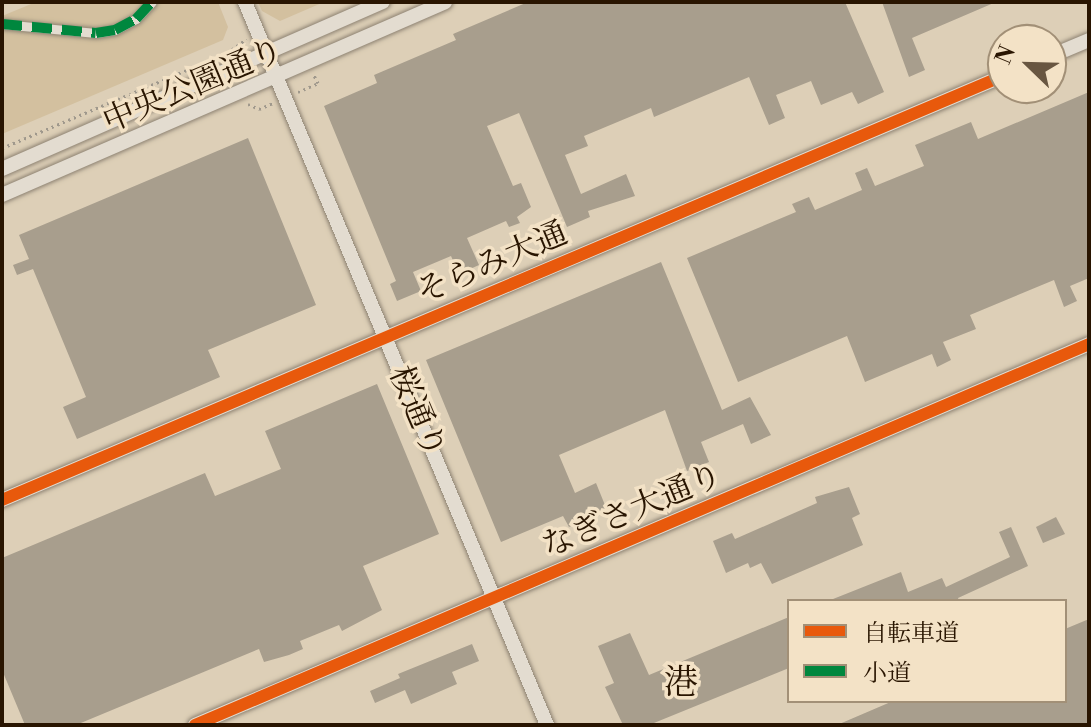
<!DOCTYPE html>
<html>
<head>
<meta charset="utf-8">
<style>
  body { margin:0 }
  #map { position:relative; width:1091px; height:727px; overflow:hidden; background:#ddcfb7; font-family:"Libre Bodoni","Noto Serif JP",serif }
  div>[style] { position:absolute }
  .green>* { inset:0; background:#d3c09f }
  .building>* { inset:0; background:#a89e8d }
  .path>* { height:3px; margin-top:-1.5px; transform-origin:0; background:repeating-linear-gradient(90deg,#9f988c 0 2px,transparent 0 6px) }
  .roads { filter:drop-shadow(0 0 2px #8d8272) drop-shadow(0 0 2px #8d8272) }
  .pedestrian>* { height:9px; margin:-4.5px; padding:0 4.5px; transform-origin:4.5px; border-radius:4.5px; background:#e3dcd0 }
  .tertiary>* { height:14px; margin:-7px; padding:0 7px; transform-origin:7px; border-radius:7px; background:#e3dcd0 }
  .quiet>* { height:10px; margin-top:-5px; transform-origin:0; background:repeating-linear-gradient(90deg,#00873e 0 20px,transparent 0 30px) }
  .cycleway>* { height:12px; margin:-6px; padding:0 6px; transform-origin:6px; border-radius:6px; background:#e8590c }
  span { translate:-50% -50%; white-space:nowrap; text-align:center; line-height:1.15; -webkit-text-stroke:7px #f3e2c6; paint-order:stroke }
  .street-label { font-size:32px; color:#291501 }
  .neighbourhood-label { font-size:34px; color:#291501 }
  .frame { position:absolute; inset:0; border:4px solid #291501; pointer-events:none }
  .legend { position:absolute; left:787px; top:599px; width:280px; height:104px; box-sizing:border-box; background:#f3e2c6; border:2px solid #a29077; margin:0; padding:10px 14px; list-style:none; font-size:24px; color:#291501 }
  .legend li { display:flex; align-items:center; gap:16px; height:40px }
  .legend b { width:40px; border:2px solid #a29077 }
  .north { position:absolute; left:987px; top:24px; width:80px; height:80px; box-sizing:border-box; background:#f3e2c6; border:2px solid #a29077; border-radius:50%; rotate:293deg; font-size:22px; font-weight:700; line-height:32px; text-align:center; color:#291501 }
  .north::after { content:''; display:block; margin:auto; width:28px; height:36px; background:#685641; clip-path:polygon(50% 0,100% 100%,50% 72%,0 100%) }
</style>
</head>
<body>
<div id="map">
  <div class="green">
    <div style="clip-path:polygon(36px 2px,218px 2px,228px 27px,223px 40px,2px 134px,2px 16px)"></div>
    <div style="clip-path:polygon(258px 2px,324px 2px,280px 21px,262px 11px)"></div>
  </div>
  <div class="building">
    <div style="clip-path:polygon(528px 2px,845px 2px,884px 92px,858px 104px,852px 92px,821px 105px,811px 81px,776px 95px,785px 118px,769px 125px,749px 77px,654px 117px,651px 108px,584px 136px,588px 146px,565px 155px,581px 194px,626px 174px,635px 196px,588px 211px,590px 217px,567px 227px,519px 113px,487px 126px,513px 186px,521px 183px,531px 207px,517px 217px,520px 223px,509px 227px,506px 221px,467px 238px,479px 265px,459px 274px,451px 256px,413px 272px,421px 291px,397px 301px,390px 284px,396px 281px,324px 106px,377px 83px,374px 75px,456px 40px,453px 34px)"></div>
    <div style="clip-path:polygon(882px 2px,996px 2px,912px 38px,925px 70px,909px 77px)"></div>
    <div style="clip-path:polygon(1089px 92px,1089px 278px,1070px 286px,1077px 301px,1064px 307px,1054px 280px,970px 315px,976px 329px,943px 342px,951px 360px,937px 367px,932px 354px,865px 382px,847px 336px,738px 382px,687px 258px,796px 212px,792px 204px,809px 197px,815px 210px,862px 190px,855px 173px,867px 168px,875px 186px,924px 166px,915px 145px,971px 122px,978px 139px)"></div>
    <div style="clip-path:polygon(248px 138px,316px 305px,208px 350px,220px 377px,77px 439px,63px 407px,86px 397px,33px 269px,17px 275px,13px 265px,29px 259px,19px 235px)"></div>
    <div style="clip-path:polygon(661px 262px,722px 410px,750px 397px,771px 435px,751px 444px,743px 424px,701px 442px,709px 462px,687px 471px,665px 410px,559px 455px,575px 493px,596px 483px,607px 510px,569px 527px,563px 516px,501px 542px,426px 360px)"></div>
    <div style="clip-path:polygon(377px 384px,439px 534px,363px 566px,382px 610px,342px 631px,339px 625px,300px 641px,303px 649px,289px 655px,264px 662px,259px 649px,76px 725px,25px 725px,2px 670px,2px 558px,205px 473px,215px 496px,281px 469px,265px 431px)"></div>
    <div style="clip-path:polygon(849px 487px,860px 514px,852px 518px,863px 545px,772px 584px,761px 563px,750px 568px,748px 563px,726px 573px,713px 541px,732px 533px,735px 539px,817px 503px,815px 497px)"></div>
    <div style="clip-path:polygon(1056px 517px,1065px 534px,1043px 543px,1036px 527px)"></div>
    <div style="clip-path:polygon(1011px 527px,1028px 566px,958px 598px,959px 601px,828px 601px,901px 572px,908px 592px,942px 578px,946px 587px,1010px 557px,999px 532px)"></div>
    <div style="clip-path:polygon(789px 617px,789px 668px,649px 725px,623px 725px,605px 687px,614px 683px,598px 646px,630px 633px,649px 675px)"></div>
    <div style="clip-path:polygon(1089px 619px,1089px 725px,837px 725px,893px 701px,1065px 701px,1065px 629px)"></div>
    <div style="clip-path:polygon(472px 644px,479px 661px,452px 672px,457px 684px,411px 704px,405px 690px,375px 703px,370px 691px,400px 678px,398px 674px)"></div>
  </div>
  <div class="path">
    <div style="left:298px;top:92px;width:22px;rotate:-24deg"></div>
    <div style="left:318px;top:83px;width:11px;rotate:-117deg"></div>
    <div style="left:248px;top:104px;width:12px;rotate:24deg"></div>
    <div style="left:259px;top:109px;width:15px;rotate:-23deg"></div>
    <div style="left:2px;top:148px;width:244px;rotate:-22.9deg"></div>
    <div style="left:227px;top:53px;width:24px;rotate:-36deg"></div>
  </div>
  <div class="roads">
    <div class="pedestrian">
      <div style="left:2px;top:24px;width:94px;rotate:5.5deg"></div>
      <div style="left:96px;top:33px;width:19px;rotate:-9deg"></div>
      <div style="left:115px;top:30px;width:24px;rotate:-28deg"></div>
      <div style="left:136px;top:19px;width:23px;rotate:-47deg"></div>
    </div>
    <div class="tertiary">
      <div style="left:245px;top:2px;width:784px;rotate:67.33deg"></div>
      <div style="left:1051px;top:56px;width:41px;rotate:-22.8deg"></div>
      <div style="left:2px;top:169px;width:416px;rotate:-23.7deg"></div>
      <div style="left:2px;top:195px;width:483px;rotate:-23.5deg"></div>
      <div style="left:2px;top:500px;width:1087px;rotate:-22.96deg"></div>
      <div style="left:195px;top:725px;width:972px;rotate:-23.08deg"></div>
    </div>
  </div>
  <div class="quiet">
    <div style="left:2px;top:24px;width:94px;rotate:5.5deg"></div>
    <div style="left:96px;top:33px;width:19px;rotate:-9deg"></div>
    <div style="left:115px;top:30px;width:24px;rotate:-28deg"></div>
    <div style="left:136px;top:19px;width:23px;rotate:-47deg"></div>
  </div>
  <div class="cycleway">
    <div style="left:2px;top:500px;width:1087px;rotate:-22.96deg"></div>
    <div style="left:195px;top:725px;width:972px;rotate:-23.08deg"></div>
  </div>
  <div class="street-label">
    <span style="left:193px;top:86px;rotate:-23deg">中央公園通り</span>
    <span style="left:492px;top:263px;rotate:-23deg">そらみ大通</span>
    <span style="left:417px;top:412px;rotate:67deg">桜通り</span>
    <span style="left:632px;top:511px;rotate:-23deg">なぎさ大通り</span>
  </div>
  <div class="neighbourhood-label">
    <span style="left:681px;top:684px">港</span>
  </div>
  <div class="frame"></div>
  <ul class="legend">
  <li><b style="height:10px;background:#e8590c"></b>自転車道</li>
  <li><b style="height:10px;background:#00873e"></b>小道</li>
  </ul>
  <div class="north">N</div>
</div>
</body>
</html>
